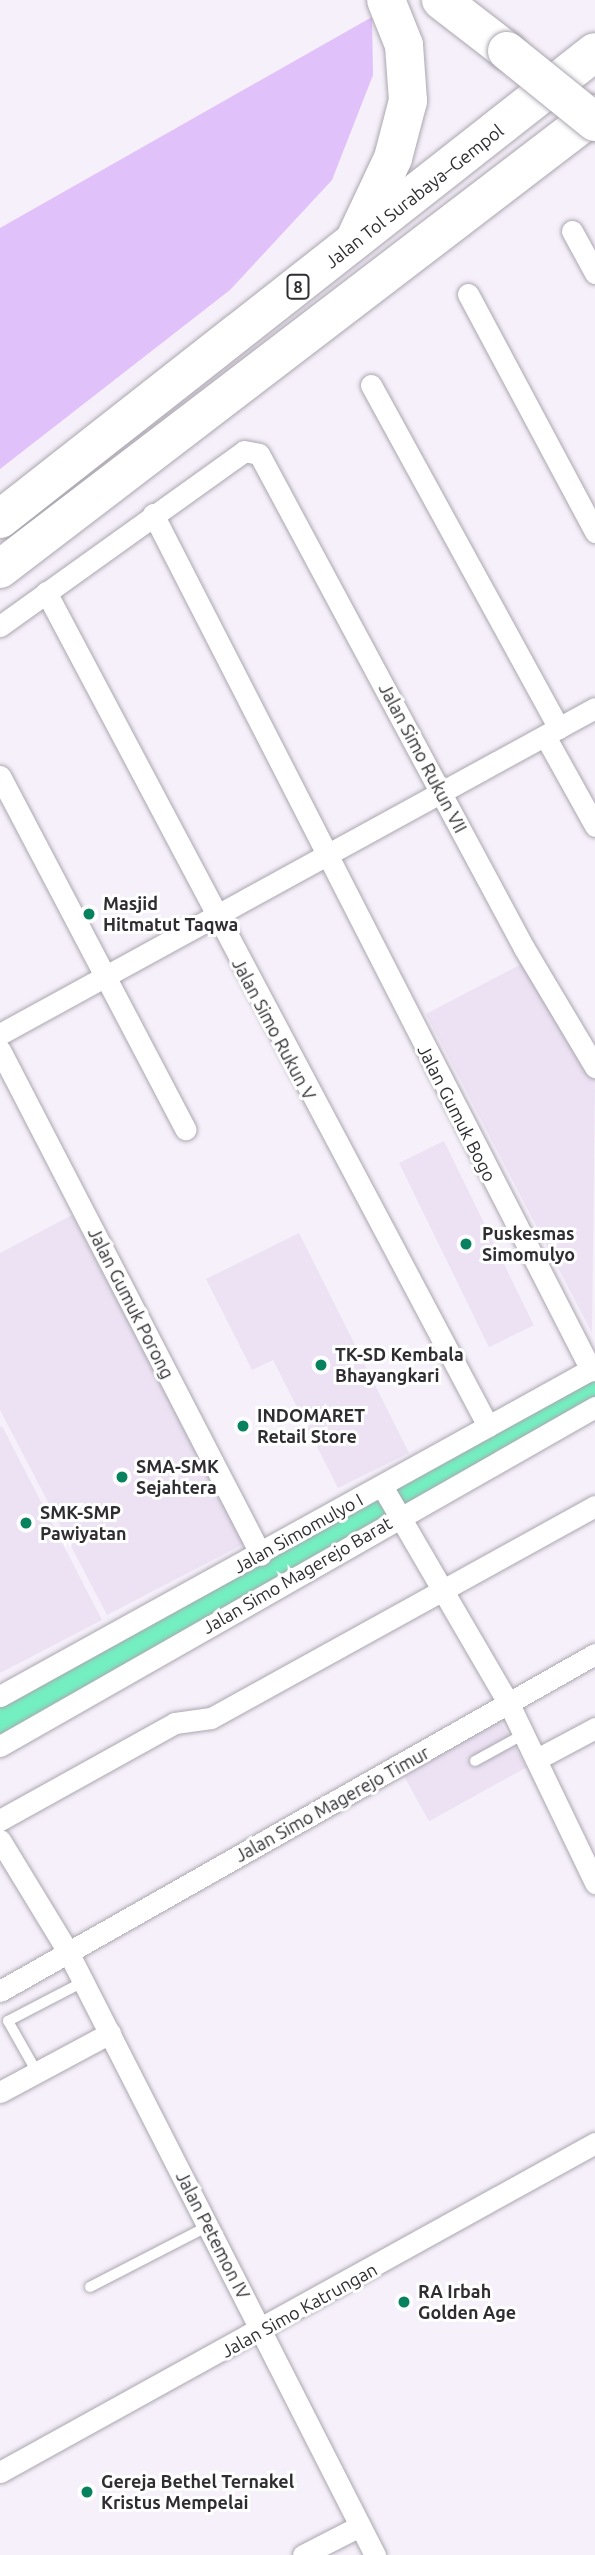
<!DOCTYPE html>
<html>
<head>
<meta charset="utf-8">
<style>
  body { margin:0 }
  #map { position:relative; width:595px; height:2555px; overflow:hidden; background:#f6f0fa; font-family:Ubuntu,sans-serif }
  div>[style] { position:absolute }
  .built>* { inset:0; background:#ece2f3; transform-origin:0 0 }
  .green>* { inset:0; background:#e1c1f9 }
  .river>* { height:35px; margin:-17.5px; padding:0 17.5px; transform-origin:17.5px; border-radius:17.5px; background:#74efc1 }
  .roads { filter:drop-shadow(0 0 2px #aba6b0) drop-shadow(0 0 2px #aba6b0) }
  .service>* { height:10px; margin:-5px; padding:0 5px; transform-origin:5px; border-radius:5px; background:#fff }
  .minor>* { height:21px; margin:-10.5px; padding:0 10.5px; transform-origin:10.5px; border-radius:10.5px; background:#fff }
  .motorway>* { height:38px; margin:-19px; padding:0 19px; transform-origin:19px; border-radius:19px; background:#fff }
  .bridges { filter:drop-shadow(0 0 2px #aba6b0) drop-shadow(0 0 2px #aba6b0) }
  .motorway-bridge>* { height:38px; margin:-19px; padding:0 19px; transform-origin:19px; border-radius:19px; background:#fff }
  .dots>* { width:19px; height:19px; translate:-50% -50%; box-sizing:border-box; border:4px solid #fff; border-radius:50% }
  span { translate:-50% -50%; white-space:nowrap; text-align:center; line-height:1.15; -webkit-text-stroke:6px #fff; paint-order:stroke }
  .shield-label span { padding:2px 5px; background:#fff; border:2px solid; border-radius:5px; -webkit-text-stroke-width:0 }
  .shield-label { font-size:16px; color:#2f2d31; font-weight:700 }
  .street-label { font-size:18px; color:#2f2d31 }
  .poi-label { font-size:18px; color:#2f2d31; font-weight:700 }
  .left { translate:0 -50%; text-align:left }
</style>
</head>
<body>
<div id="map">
  <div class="built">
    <div style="clip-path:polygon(533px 958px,595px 1075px,592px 1333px,426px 1014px)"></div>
    <div style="left:444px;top:1141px;width:205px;height:50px;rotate:64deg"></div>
    <div style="clip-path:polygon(72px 1215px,244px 1544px,107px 1615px,0 1410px,0 1253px)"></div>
    <div style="clip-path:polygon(299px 1233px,409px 1453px,338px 1488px,273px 1360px,252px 1370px,206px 1279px)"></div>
    <div style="clip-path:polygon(2px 1426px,102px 1620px,0 1673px,0 1427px)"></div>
    <div style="left:497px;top:1715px;width:60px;height:111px;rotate:61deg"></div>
  </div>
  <div class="green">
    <div style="clip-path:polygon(372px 17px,373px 75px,332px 180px,230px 290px,0 469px,0 228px)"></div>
  </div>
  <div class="river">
    <div style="left:0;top:1727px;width:683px;rotate:-29.38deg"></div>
  </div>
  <div class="roads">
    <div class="service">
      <div style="left:475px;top:1761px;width:56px;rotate:-28.9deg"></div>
      <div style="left:34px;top:2067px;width:53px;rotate:-119.5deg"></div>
      <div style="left:8px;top:2021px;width:85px;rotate:-27.5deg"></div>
      <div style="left:90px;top:2287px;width:133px;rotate:-27.3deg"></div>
    </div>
    <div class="minor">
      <div style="left:572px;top:231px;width:48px;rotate:61.3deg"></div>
      <div style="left:468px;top:294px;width:270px;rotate:61.9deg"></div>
      <div style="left:371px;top:385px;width:391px;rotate:61.3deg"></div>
      <div style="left:153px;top:514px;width:962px;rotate:62.9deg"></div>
      <div style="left:46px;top:592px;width:944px;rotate:62.08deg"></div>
      <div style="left:0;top:626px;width:300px;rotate:-35.6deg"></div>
      <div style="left:244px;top:451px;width:15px;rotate:11deg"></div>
      <div style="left:259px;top:454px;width:561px;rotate:61.79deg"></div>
      <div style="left:524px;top:948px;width:139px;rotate:59.2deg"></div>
      <div style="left:545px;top:736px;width:103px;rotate:60.9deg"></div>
      <div style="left:0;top:776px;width:399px;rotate:62.3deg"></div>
      <div style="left:0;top:1034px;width:678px;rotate:-28.72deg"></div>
      <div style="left:0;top:1050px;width:568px;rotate:62.67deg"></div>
      <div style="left:382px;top:1486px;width:252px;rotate:59.8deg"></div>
      <div style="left:509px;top:1704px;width:199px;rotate:64.3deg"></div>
      <div style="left:0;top:1696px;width:680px;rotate:-28.94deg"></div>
      <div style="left:0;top:1746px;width:685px;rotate:-29.67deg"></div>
      <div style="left:537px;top:1759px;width:66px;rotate:-28.1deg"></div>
      <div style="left:0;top:1820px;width:200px;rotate:-29deg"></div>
      <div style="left:175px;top:1723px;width:36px;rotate:-8deg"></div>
      <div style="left:211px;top:1718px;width:439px;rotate:-28.9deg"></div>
      <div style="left:0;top:1840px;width:131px;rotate:58.7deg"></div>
      <div style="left:68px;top:1952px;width:677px;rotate:63.02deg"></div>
      <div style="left:0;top:1991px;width:684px;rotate:-29.53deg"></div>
      <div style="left:0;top:2092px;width:125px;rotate:-28.2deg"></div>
      <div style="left:0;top:2472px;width:680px;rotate:-28.94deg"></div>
      <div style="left:303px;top:2555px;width:64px;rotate:-27deg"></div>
    </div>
    <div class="motorway">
      <div style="left:441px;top:0;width:83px;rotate:37.7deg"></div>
      <div style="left:354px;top:241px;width:92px;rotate:-64.8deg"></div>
      <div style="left:393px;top:158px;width:59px;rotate:-75.3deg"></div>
      <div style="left:408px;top:101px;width:56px;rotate:-94.1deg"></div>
      <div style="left:404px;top:45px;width:48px;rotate:-111.8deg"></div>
      <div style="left:0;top:519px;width:756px;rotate:-38.13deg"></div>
      <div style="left:0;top:569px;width:749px;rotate:-37.41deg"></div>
    </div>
  </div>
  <div class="bridges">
    <div class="motorway-bridge">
      <div style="left:507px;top:51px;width:113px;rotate:38.9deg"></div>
    </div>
  </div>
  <div class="dots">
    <div style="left:89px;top:914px;background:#08815f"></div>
    <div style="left:466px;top:1244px;background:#08815f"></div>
    <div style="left:321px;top:1365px;background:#08815f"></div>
    <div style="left:243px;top:1426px;background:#08815f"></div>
    <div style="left:122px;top:1477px;background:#08815f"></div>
    <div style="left:26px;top:1523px;background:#08815f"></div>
    <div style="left:404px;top:2302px;background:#08815f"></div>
    <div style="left:87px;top:2492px;background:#08815f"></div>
  </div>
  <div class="shield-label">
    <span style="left:298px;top:287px">8</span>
  </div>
  <div class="street-label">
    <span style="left:414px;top:196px;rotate:-38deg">Jalan Tol Surabaya–Gempol</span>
    <span style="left:423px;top:758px;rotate:62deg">Jalan Simo Rukun VII</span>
    <span style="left:274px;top:1029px;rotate:62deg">Jalan Simo Rukun V</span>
    <span style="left:457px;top:1113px;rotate:63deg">Jalan Gumuk Bogo</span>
    <span style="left:131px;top:1303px;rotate:63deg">Jalan Gumuk Porong</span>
    <span style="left:298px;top:1533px;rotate:-29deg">Jalan Simomulyo I</span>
    <span style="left:297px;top:1575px;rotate:-30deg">Jalan Simo Magerejo Barat</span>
    <span style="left:332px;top:1804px;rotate:-29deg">Jalan Simo Magerejo Timur</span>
    <span style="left:213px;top:2235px;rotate:63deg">Jalan Petemon IV</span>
    <span style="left:299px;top:2310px;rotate:-29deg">Jalan Simo Katrungan</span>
  </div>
  <div class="poi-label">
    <span class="left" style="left:103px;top:914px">Masjid<br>Hitmatut Taqwa</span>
    <span class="left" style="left:482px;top:1244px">Puskesmas<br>Simomulyo</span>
    <span class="left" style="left:335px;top:1365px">TK-SD Kembala<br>Bhayangkari</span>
    <span class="left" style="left:257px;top:1426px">INDOMARET<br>Retail Store</span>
    <span class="left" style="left:136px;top:1477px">SMA-SMK<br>Sejahtera</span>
    <span class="left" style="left:40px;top:1523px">SMK-SMP<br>Pawiyatan</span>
    <span class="left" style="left:418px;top:2302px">RA Irbah<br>Golden Age</span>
    <span class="left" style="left:101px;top:2492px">Gereja Bethel Ternakel<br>Kristus Mempelai</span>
  </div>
</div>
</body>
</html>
